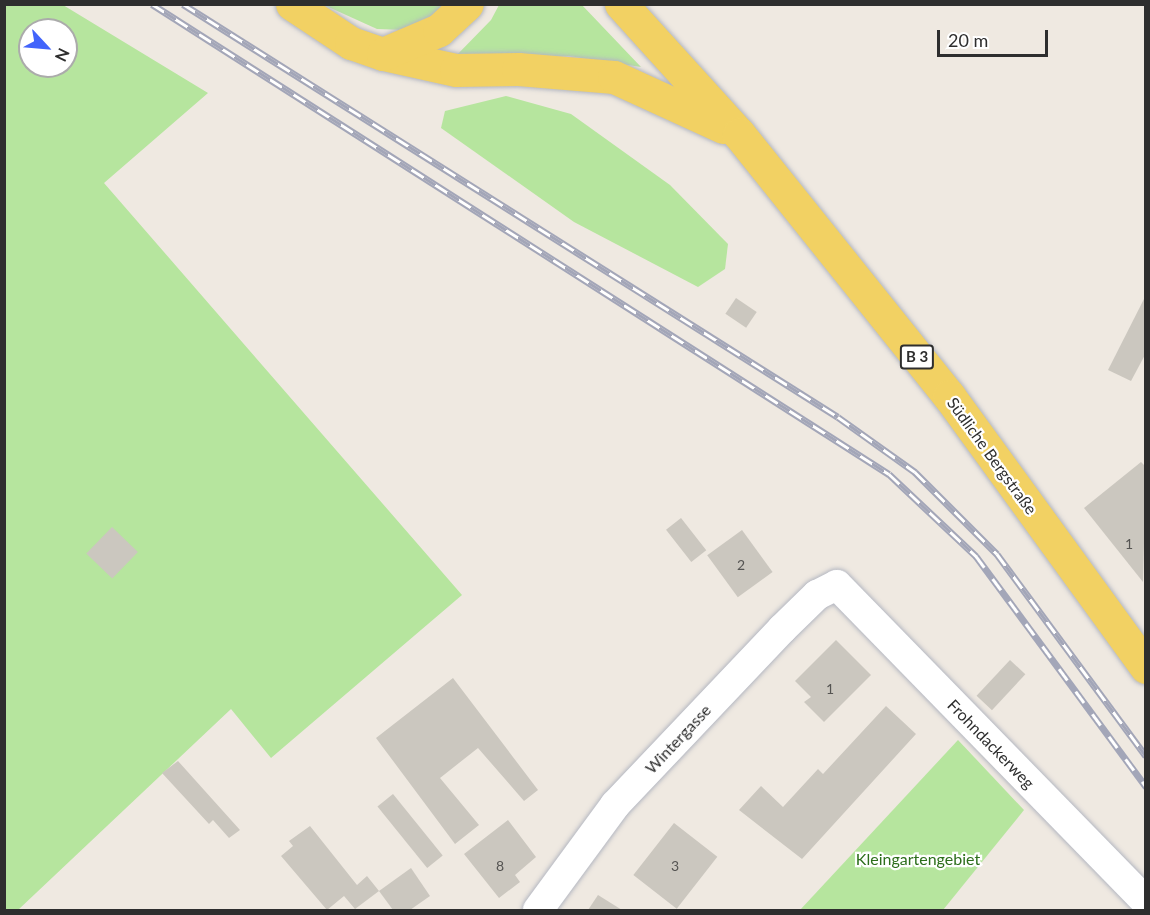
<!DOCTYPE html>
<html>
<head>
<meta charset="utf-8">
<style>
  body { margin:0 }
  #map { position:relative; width:1150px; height:915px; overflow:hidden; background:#efe9e1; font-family:Lato,sans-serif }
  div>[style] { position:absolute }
  .green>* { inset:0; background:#b6e59e }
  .building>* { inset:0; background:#cbc7bf; transform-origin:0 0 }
  .roads { filter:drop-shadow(0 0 2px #b4b7c1) drop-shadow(0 0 2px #b4b7c1) }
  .minor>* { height:30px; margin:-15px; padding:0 15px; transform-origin:15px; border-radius:15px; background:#fff }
  .primary>* { height:33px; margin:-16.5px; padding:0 16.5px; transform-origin:16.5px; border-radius:16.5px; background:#f2d163 }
  .rail>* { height:7px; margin-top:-3.5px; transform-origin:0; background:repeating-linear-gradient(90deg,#fff 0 14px,#a3a6b8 0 28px); box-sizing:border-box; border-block:2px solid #a3a6b8 }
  span { translate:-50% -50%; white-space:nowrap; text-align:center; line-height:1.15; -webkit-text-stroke:4.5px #fff; paint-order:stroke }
  .number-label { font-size:14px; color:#555452 }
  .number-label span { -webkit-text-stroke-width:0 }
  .shield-label span { padding:2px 4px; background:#fff; border:2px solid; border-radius:4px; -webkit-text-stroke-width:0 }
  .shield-label { font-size:15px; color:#2e2e2e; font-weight:700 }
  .street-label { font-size:16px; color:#2e2e2e }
  .park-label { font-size:16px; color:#2c6e1b }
  .frame { position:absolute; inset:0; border:6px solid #2e2e2e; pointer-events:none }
  .north { position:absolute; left:18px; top:18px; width:60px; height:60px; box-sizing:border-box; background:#fff; border:2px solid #ababab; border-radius:50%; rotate:116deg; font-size:16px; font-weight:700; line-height:24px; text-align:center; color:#2e2e2e }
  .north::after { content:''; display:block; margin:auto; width:21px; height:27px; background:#4264fb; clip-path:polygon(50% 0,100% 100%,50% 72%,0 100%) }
  .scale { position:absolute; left:937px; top:30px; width:111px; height:27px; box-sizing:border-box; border:3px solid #2e2e2e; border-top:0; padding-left:8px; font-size:18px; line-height:21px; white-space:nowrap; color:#2e2e2e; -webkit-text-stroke:4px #fff; paint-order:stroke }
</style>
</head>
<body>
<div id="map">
  <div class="green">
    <div style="clip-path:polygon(581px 4px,641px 67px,569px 56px,453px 59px,491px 20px,499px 5px)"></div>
    <div style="clip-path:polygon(evenodd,5px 5px,63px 5px,208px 93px,104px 183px,462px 595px,271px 758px,231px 709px,18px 910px,5px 910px,5px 5px,30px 30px,66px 30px,66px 66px,30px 66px,30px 30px)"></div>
    <div style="clip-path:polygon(324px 5px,451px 5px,406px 30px,377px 29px)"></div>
    <div style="clip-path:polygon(506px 96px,571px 114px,670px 185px,728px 244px,725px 269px,698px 287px,574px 222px,441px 128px,445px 111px)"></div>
    <div style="clip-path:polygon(958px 740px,1024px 810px,943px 910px,800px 910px)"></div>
  </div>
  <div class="building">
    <div style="clip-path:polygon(1146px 295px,1146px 353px,1131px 381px,1108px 370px)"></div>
    <div style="left:736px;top:298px;width:25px;height:19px;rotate:34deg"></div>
    <div style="clip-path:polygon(1141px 462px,1146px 467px,1143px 582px,1084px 508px)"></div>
    <div style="left:681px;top:518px;width:41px;height:19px;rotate:52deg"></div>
    <div style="left:112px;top:527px;width:36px;height:37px;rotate:44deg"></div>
    <div style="left:742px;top:530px;width:52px;height:43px;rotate:54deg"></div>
    <div style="clip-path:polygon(836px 640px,871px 675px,824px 722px,804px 702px,811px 697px,795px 681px)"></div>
    <div style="left:1010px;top:660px;width:21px;height:49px;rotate:43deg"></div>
    <div style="clip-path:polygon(453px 678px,538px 790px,524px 801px,478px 748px,440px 778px,479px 825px,455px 844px,376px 738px)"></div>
    <div style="clip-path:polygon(886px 706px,916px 734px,802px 859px,739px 810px,761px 786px,783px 807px,818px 769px,823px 774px)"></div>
    <div style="clip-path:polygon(178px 761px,240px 830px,229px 838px,213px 820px,209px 824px,162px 773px)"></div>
    <div style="left:393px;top:794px;width:79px;height:20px;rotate:51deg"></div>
    <div style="clip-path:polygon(508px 820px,536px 857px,515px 875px,520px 882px,499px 898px,464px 854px)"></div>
    <div style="left:674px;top:823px;width:55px;height:66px;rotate:38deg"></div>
    <div style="clip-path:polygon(310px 826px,357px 885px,367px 876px,379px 891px,355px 909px,344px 896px,327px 910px,281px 856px,293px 846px,289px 841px)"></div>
    <div style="clip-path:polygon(411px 868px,430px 896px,410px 910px,393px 910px,379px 891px)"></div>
    <div style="clip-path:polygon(598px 895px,622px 910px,588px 910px)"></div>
  </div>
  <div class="roads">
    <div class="minor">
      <div style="left:538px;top:910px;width:130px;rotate:-53.7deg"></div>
      <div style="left:615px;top:805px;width:243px;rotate:-46.5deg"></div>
      <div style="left:782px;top:629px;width:49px;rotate:-44.2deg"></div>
      <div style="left:817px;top:595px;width:22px;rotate:-27deg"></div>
      <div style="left:837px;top:585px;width:443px;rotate:45.7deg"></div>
    </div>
    <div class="primary">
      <div style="left:292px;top:4px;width:71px;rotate:33.5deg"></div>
      <div style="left:351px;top:43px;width:34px;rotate:19deg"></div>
      <div style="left:383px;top:54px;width:75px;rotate:12.4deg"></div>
      <div style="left:456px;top:70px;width:62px;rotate:-0.9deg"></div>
      <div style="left:518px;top:69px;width:96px;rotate:4.8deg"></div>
      <div style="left:614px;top:77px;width:120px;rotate:24.6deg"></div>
      <div style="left:621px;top:4px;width:176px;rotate:47.8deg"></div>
      <div style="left:739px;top:134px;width:336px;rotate:51.3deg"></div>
      <div style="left:949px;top:396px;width:335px;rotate:54deg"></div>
      <div style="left:383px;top:54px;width:61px;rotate:-23.2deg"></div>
      <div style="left:439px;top:30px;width:38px;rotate:-43deg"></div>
    </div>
  </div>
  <div class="rail">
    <div style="left:152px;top:4px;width:874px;rotate:32.53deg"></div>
    <div style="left:889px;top:474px;width:120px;rotate:43.3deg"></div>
    <div style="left:976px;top:556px;width:287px;rotate:53.6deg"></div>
    <div style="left:183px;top:4px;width:774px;rotate:32.23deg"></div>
    <div style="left:838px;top:417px;width:95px;rotate:35.5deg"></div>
    <div style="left:915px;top:472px;width:116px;rotate:45deg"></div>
    <div style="left:997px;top:554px;width:251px;rotate:53.6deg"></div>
  </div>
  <div class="number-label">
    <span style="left:1129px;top:544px">1</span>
    <span style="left:741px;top:565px">2</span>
    <span style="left:830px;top:689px">1</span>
    <span style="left:500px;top:866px">8</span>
    <span style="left:675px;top:866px">3</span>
  </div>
  <div class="shield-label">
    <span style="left:917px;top:357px">B 3</span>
  </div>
  <div class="street-label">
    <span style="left:992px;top:456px;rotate:54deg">Südliche Bergstraße</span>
    <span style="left:678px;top:739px;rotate:-47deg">Wintergasse</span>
    <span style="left:991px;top:744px;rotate:46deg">Frohndackerweg</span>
  </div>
  <div class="park-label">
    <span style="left:918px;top:859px">Kleingartengebiet</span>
  </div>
  <div class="frame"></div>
  <div class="north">N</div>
  <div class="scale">20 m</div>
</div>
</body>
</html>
